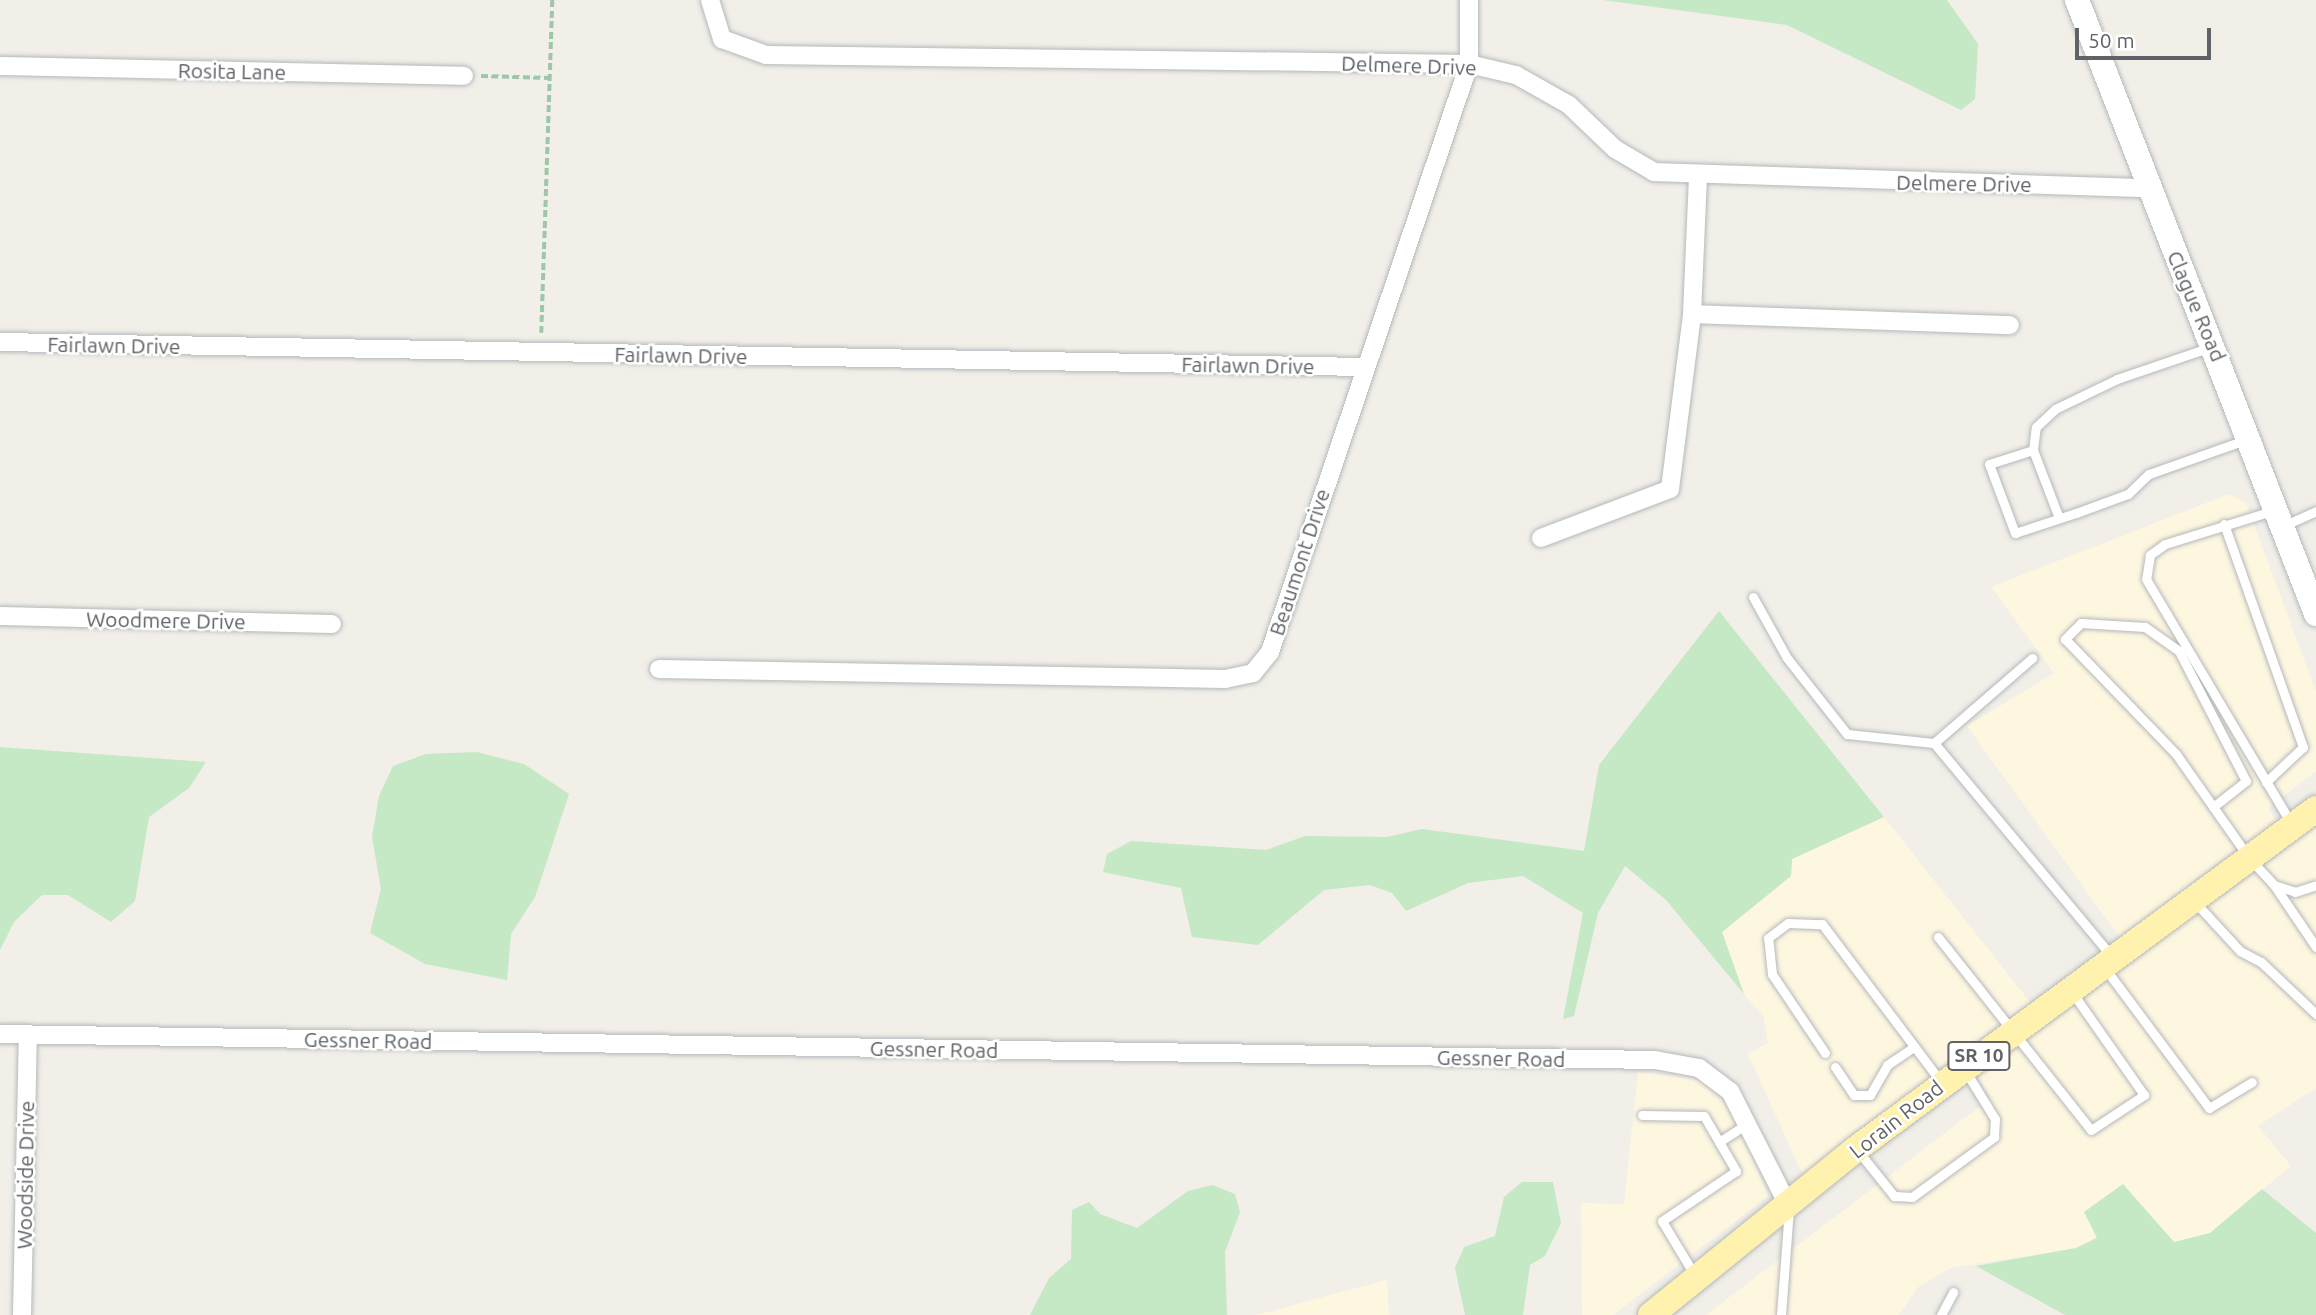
<!DOCTYPE html>
<html>
<head>
<meta charset="utf-8">
<style>
  body { margin:0 }
  #map { position:relative; width:2316px; height:1315px; overflow:hidden; background:#f1efe8; font-family:Ubuntu,sans-serif }
  div>[style] { position:absolute }
  .commercial>* { inset:0; background:#fef7e0 }
  .green>* { inset:0; background:#c5e8c5 }
  .path>* { height:3.5px; margin-top:-1.75px; transform-origin:0; background:repeating-linear-gradient(90deg,#9cc7a9 0 7px,transparent 0 10.5px) }
  .roads { filter:drop-shadow(0 0 2px #b5b8bc) drop-shadow(0 0 2px #b5b8bc) }
  .lane>* { height:9px; margin:-4.5px; padding:0 4.5px; transform-origin:4.5px; border-radius:4.5px; background:#fff }
  .street>* { height:18px; margin:-9px; padding:0 9px; transform-origin:9px; border-radius:9px; background:#fff }
  .secondary>* { height:24px; margin:-12px; padding:0 12px; transform-origin:12px; border-radius:12px; background:#fff }
  .primary>* { height:26px; margin:-13px; padding:0 13px; transform-origin:13px; border-radius:13px; background:#fff2af }
  span { translate:-50% -50%; white-space:nowrap; text-align:center; line-height:1.15; -webkit-text-stroke:5px #fff; paint-order:stroke }
  .shield-label span { padding:2px 5px; background:#fff; border:2px solid; border-radius:5px; -webkit-text-stroke-width:0 }
  .shield-label { font-size:19px; color:#5f6368; font-weight:700 }
  .street-label { font-size:21px; color:#5f6368 }
  .scale { position:absolute; left:2075px; top:28px; width:136px; height:32px; box-sizing:border-box; border:4px solid #5f6368; border-top:0; padding-left:9px; font-size:21px; line-height:24px; white-space:nowrap; color:#5f6368; -webkit-text-stroke:5px #fff; paint-order:stroke }
</style>
</head>
<body>
<div id="map">
  <div class="commercial">
    <div style="clip-path:polygon(2229px 494px,2246px 503px,2316px 692px,2316px 771px,2268px 808px,2281px 829px,2123px 942px,1967px 726px,2054px 673px,1991px 587px)"></div>
    <div style="clip-path:polygon(1884px 817px,2033px 1006px,1805px 1180px,1748px 1054px,1768px 1043px,1763px 1016px,1744px 994px,1722px 932px,1791px 876px,1792px 859px)"></div>
    <div style="clip-path:polygon(2316px 817px,2316px 1088px,2258px 1126px,2291px 1166px,2210px 1233px,2174px 1242px,2097px 1237px,2076px 1248px,1950px 1268px,1918px 1287px,1899px 1315px,1706px 1315px,1991px 1098px,1973px 1068px)"></div>
    <div style="clip-path:polygon(1638px 1072px,1700px 1080px,1715px 1092px,1733px 1110px,1768px 1196px,1613px 1315px,1582px 1315px,1581px 1203px,1624px 1204px)"></div>
    <div style="clip-path:polygon(1387px 1280px,1389px 1315px,1257px 1315px,1315px 1299px)"></div>
  </div>
  <div class="green">
    <div style="clip-path:polygon(1603px 0,1947px 0,1978px 44px,1975px 99px,1961px 110px,1787px 25px)"></div>
    <div style="clip-path:polygon(1719px 611px,1884px 817px,1792px 859px,1791px 876px,1722px 932px,1744px 994px,1666px 900px,1625px 866px,1598px 913px,1574px 1016px,1563px 1019px,1583px 913px,1523px 876px,1468px 883px,1406px 911px,1392px 893px,1370px 885px,1324px 890px,1258px 945px,1192px 937px,1181px 888px,1103px 872px,1107px 854px,1131px 841px,1266px 850px,1305px 836px,1387px 837px,1422px 829px,1584px 851px,1599px 765px)"></div>
    <div style="clip-path:polygon(0 747px,206px 762px,189px 788px,149px 817px,135px 901px,111px 922px,68px 895px,42px 895px,14px 922px,0 950px)"></div>
    <div style="clip-path:polygon(477px 752px,524px 764px,569px 794px,535px 897px,511px 934px,507px 980px,425px 964px,370px 933px,381px 889px,372px 837px,379px 796px,393px 766px,426px 754px)"></div>
    <div style="clip-path:polygon(1522px 1182px,1553px 1182px,1561px 1223px,1545px 1256px,1530px 1265px,1523px 1315px,1465px 1315px,1455px 1268px,1464px 1247px,1495px 1236px,1504px 1197px)"></div>
    <div style="clip-path:polygon(2123px 1184px,2174px 1242px,2210px 1233px,2262px 1189px,2316px 1233px,2316px 1315px,2065px 1315px,1976px 1266px,2076px 1248px,2097px 1238px,2084px 1212px)"></div>
    <div style="clip-path:polygon(1212px 1185px,1235px 1194px,1240px 1212px,1225px 1252px,1227px 1315px,1030px 1315px,1049px 1278px,1071px 1259px,1072px 1210px,1089px 1202px,1100px 1214px,1137px 1228px,1188px 1191px)"></div>
  </div>
  <div class="path">
    <div style="left:481px;top:76px;width:68px;rotate:1.7deg"></div>
    <div style="left:541px;top:333px;width:333px;rotate:-88.1deg"></div>
  </div>
  <div class="roads">
    <div class="lane">
      <div style="left:2033px;top:450px;width:23px;rotate:-83deg"></div>
      <div style="left:2036px;top:427px;width:26px;rotate:-43deg"></div>
      <div style="left:2055px;top:409px;width:69px;rotate:-25.8deg"></div>
      <div style="left:2117px;top:379px;width:99px;rotate:-18.8deg"></div>
      <div style="left:2275px;top:510px;width:115px;rotate:162.8deg"></div>
      <div style="left:2165px;top:544px;width:19px;rotate:144deg"></div>
      <div style="left:2150px;top:555px;width:24px;rotate:99deg"></div>
      <div style="left:2146px;top:579px;width:286px;rotate:59.3deg"></div>
      <div style="left:2059px;top:518px;width:73px;rotate:-110.9deg"></div>
      <div style="left:2033px;top:450px;width:46px;rotate:162.3deg"></div>
      <div style="left:1989px;top:464px;width:74px;rotate:69.4deg"></div>
      <div style="left:2015px;top:533px;width:64px;rotate:-18.2deg"></div>
      <div style="left:2076px;top:513px;width:55px;rotate:-20.1deg"></div>
      <div style="left:2128px;top:494px;width:29px;rotate:-44deg"></div>
      <div style="left:2149px;top:474px;width:102px;rotate:-19.5deg"></div>
      <div style="left:2224px;top:524px;width:237px;rotate:70.5deg"></div>
      <div style="left:2303px;top:747px;width:51px;rotate:136.6deg"></div>
      <div style="left:2285px;top:525px;width:34px;rotate:-24deg"></div>
      <div style="left:1753px;top:597px;width:70px;rotate:60.9deg"></div>
      <div style="left:1787px;top:658px;width:97px;rotate:51.7deg"></div>
      <div style="left:1847px;top:734px;width:87px;rotate:5.9deg"></div>
      <div style="left:1934px;top:743px;width:278px;rotate:50.2deg"></div>
      <div style="left:1934px;top:743px;width:130px;rotate:-40.9deg"></div>
      <div style="left:2213px;top:807px;width:42px;rotate:-38.2deg"></div>
      <div style="left:2246px;top:781px;width:146px;rotate:-117.3deg"></div>
      <div style="left:2179px;top:651px;width:42px;rotate:-144.8deg"></div>
      <div style="left:2145px;top:627px;width:64px;rotate:-176.4deg"></div>
      <div style="left:2081px;top:623px;width:23px;rotate:135deg"></div>
      <div style="left:2065px;top:639px;width:160px;rotate:46deg"></div>
      <div style="left:2176px;top:754px;width:127px;rotate:54.9deg"></div>
      <div style="left:2249px;top:858px;width:37px;rotate:47deg"></div>
      <div style="left:2274px;top:885px;width:22px;rotate:18deg"></div>
      <div style="left:2295px;top:892px;width:22px;rotate:-18deg"></div>
      <div style="left:2274px;top:885px;width:75px;rotate:55.9deg"></div>
      <div style="left:2194px;top:901px;width:68px;rotate:47.4deg"></div>
      <div style="left:2240px;top:951px;width:24px;rotate:28deg"></div>
      <div style="left:2261px;top:962px;width:76px;rotate:43.4deg"></div>
      <div style="left:1938px;top:937px;width:246px;rotate:51.6deg"></div>
      <div style="left:2091px;top:1130px;width:64px;rotate:-33.4deg"></div>
      <div style="left:2144px;top:1095px;width:126px;rotate:-125deg"></div>
      <div style="left:2104px;top:967px;width:176px;rotate:53.3deg"></div>
      <div style="left:2209px;top:1108px;width:50px;rotate:-31.2deg"></div>
      <div style="left:1825px;top:1053px;width:95px;rotate:-123.9deg"></div>
      <div style="left:1772px;top:974px;width:36px;rotate:-96deg"></div>
      <div style="left:1768px;top:938px;width:25px;rotate:-37deg"></div>
      <div style="left:1788px;top:923px;width:34px;rotate:2deg"></div>
      <div style="left:1822px;top:924px;width:198px;rotate:53deg"></div>
      <div style="left:1835px;top:1067px;width:34px;rotate:56deg"></div>
      <div style="left:1854px;top:1095px;width:16px"></div>
      <div style="left:1870px;top:1095px;width:34px;rotate:-60deg"></div>
      <div style="left:1887px;top:1065px;width:32px;rotate:-34deg"></div>
      <div style="left:1642px;top:1115px;width:62px;rotate:0.9deg"></div>
      <div style="left:1704px;top:1116px;width:64px;rotate:59.8deg"></div>
      <div style="left:1736px;top:1171px;width:89px;rotate:146deg"></div>
      <div style="left:1662px;top:1221px;width:62px;rotate:58.9deg"></div>
      <div style="left:1719px;top:1142px;width:33px;rotate:-33deg"></div>
      <div style="left:1858px;top:1151px;width:58px;rotate:51.3deg"></div>
      <div style="left:1894px;top:1196px;width:18px;rotate:3deg"></div>
      <div style="left:1912px;top:1197px;width:102px;rotate:-36.2deg"></div>
      <div style="left:1994px;top:1137px;width:18px;rotate:-87deg"></div>
      <div style="left:1995px;top:1119px;width:55px;rotate:-121.7deg"></div>
      <div style="left:1781px;top:1315px;width:107px;rotate:-85.7deg"></div>
      <div style="left:1941px;top:1315px;width:26px;rotate:-62deg"></div>
    </div>
    <div class="street">
      <div style="left:710px;top:0;width:41px;rotate:72.9deg"></div>
      <div style="left:722px;top:39px;width:47px;rotate:20deg"></div>
      <div style="left:766px;top:55px;width:703px;rotate:0.73deg"></div>
      <div style="left:1469px;top:64px;width:48px;rotate:13.2deg"></div>
      <div style="left:1516px;top:75px;width:61px;rotate:29.5deg"></div>
      <div style="left:1569px;top:105px;width:64px;rotate:43.7deg"></div>
      <div style="left:1615px;top:149px;width:45px;rotate:30.5deg"></div>
      <div style="left:1654px;top:172px;width:491px;rotate:1.9deg"></div>
      <div style="left:0;top:66px;width:464px;rotate:1.2deg"></div>
      <div style="left:1692px;top:314px;width:318px;rotate:2deg"></div>
      <div style="left:0;top:342px;width:1362px;rotate:1.05deg"></div>
      <div style="left:1541px;top:538px;width:138px;rotate:-20.8deg"></div>
      <div style="left:1670px;top:489px;width:176px;rotate:-82.8deg"></div>
      <div style="left:1692px;top:314px;width:137px;rotate:-87.5deg"></div>
      <div style="left:0;top:616px;width:332px;rotate:1.4deg"></div>
      <div style="left:659px;top:669px;width:566px;rotate:1.01deg"></div>
      <div style="left:1225px;top:679px;width:29px;rotate:-12deg"></div>
      <div style="left:1253px;top:673px;width:27px;rotate:-51deg"></div>
      <div style="left:1270px;top:652px;width:621px;rotate:-71.3deg"></div>
      <div style="left:1469px;top:64px;width:64px;rotate:-90deg"></div>
      <div style="left:0;top:1034px;width:1655px;rotate:0.9deg"></div>
      <div style="left:1655px;top:1060px;width:45px;rotate:10.3deg"></div>
      <div style="left:1699px;top:1068px;width:39px;rotate:37deg"></div>
      <div style="left:1730px;top:1091px;width:130px;rotate:63deg"></div>
      <div style="left:22px;top:1315px;width:280px;rotate:-88.8deg"></div>
    </div>
    <div class="secondary">
      <div style="left:2077px;top:0;width:659px;rotate:68.73deg"></div>
    </div>
    <div class="primary">
      <div style="left:1651px;top:1315px;width:264px;rotate:-39deg"></div>
      <div style="left:1856px;top:1149px;width:572px;rotate:-36.47deg"></div>
    </div>
  </div>
  <div class="shield-label">
    <span style="left:1979px;top:1056px">SR 10</span>
  </div>
  <div class="street-label">
    <span style="left:1409px;top:65px;rotate:2deg">Delmere Drive</span>
    <span style="left:232px;top:71px;rotate:1deg">Rosita Lane</span>
    <span style="left:1964px;top:183px;rotate:1deg">Delmere Drive</span>
    <span style="left:2197px;top:306px;rotate:67deg">Clague Road</span>
    <span style="left:114px;top:345px;rotate:1deg">Fairlawn Drive</span>
    <span style="left:681px;top:355px;rotate:1deg">Fairlawn Drive</span>
    <span style="left:1248px;top:365px;rotate:1deg">Fairlawn Drive</span>
    <span style="left:1299px;top:562px;rotate:-72deg">Beaumont Drive</span>
    <span style="left:166px;top:620px;rotate:1deg">Woodmere Drive</span>
    <span style="left:368px;top:1040px;rotate:1deg">Gessner Road</span>
    <span style="left:934px;top:1049px;rotate:1deg">Gessner Road</span>
    <span style="left:1501px;top:1058px;rotate:1deg">Gessner Road</span>
    <span style="left:1896px;top:1119px;rotate:-38deg">Lorain Road</span>
    <span style="left:25px;top:1175px;rotate:-89deg">Woodside Drive</span>
  </div>
  <div class="scale">50 m</div>
</div>
</body>
</html>
